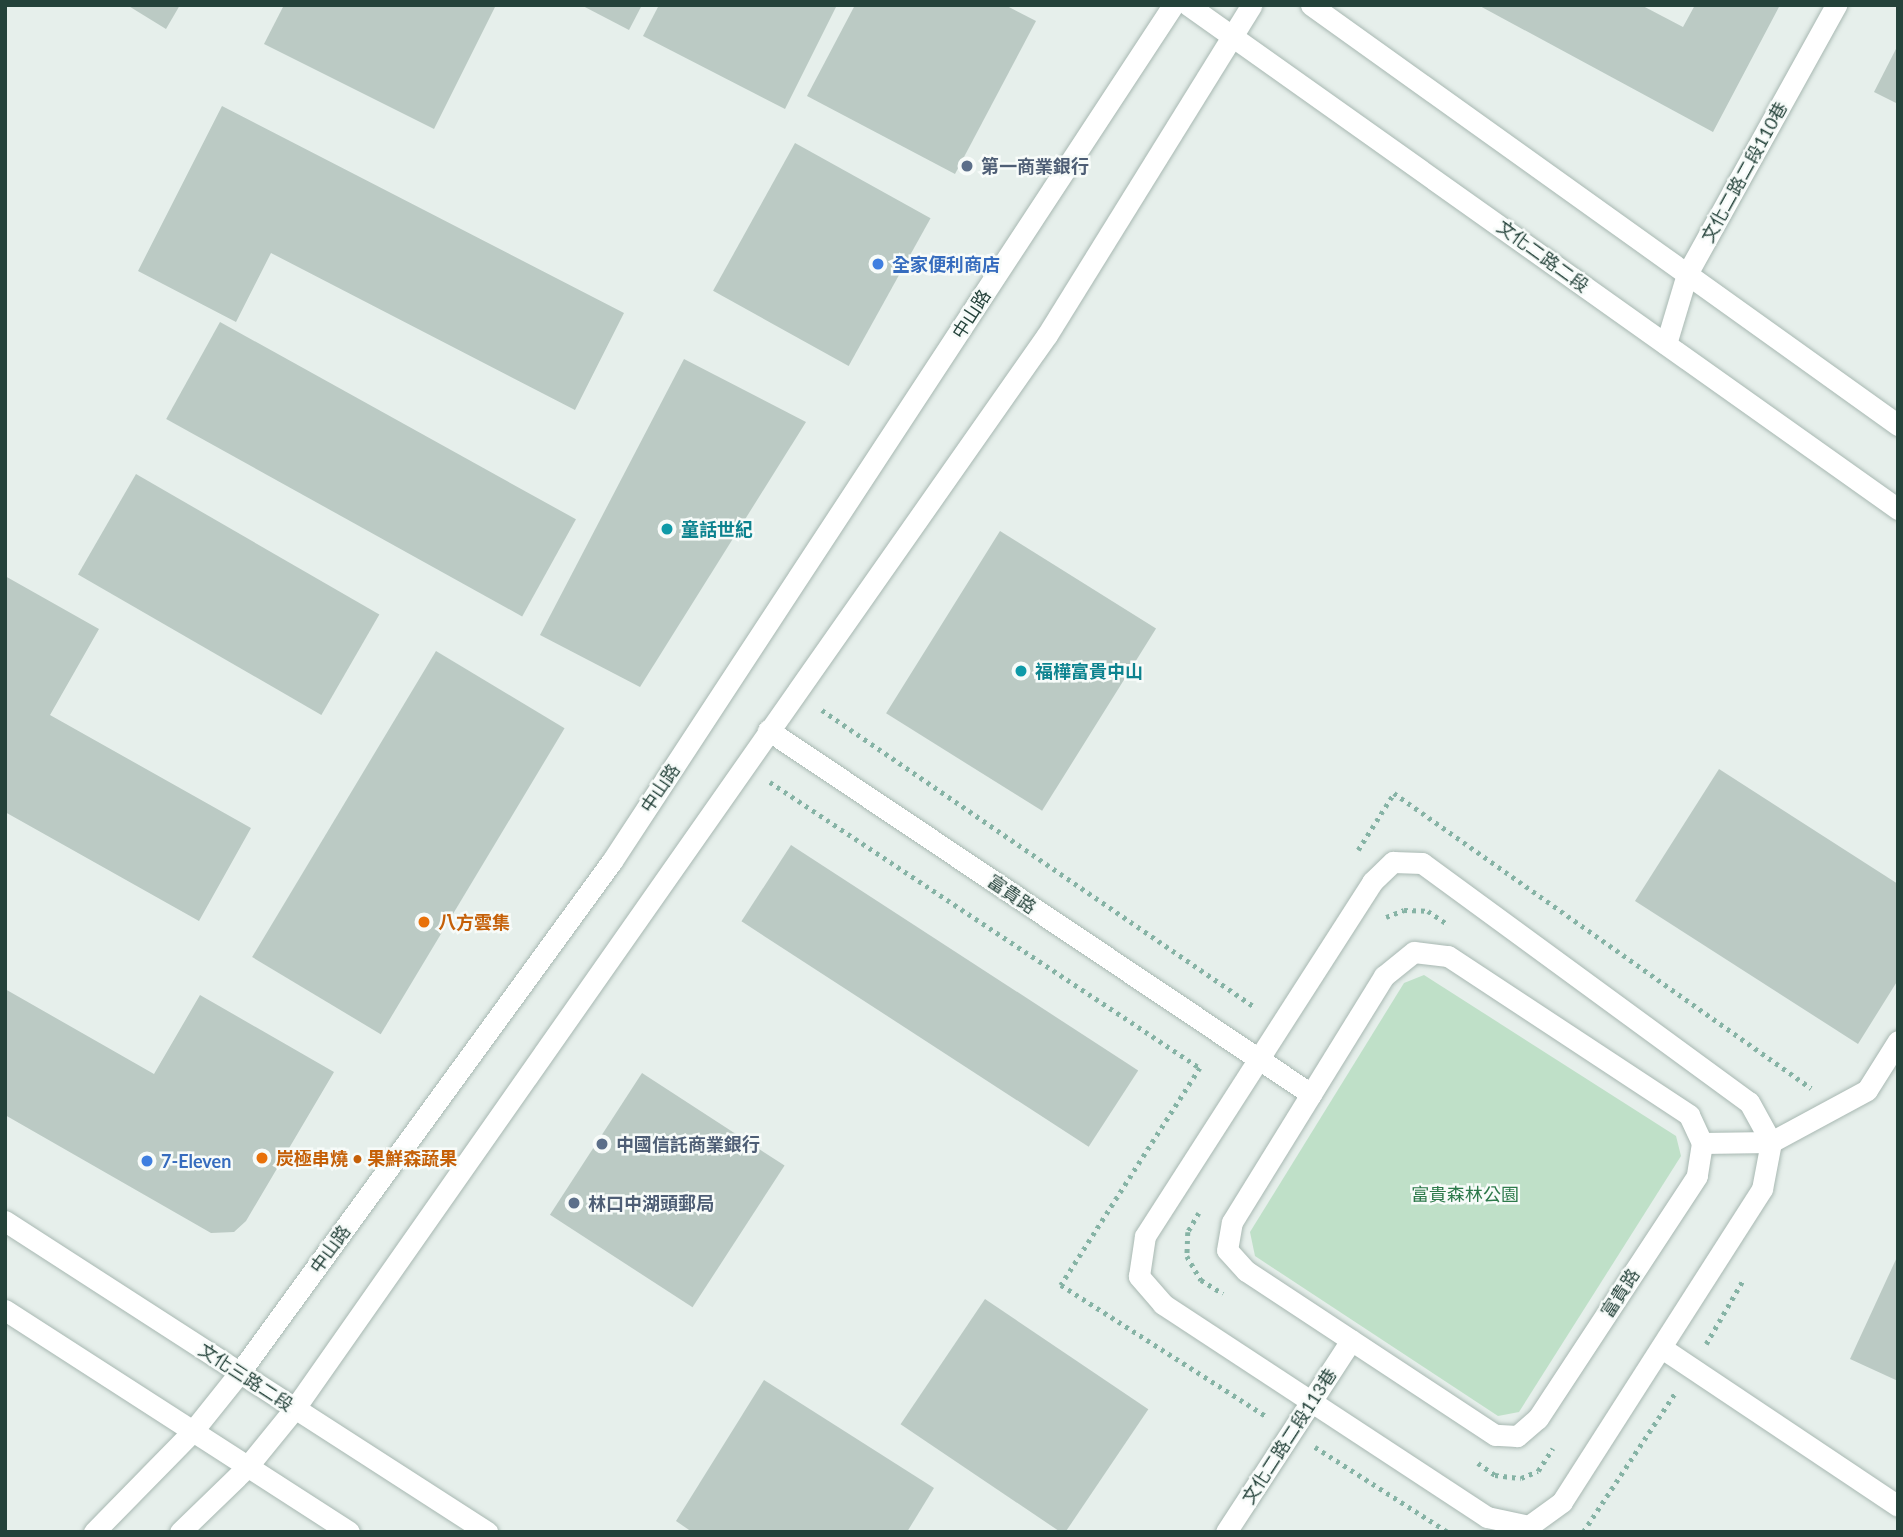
<!DOCTYPE html>
<html>
<head>
<meta charset="utf-8">
<style>
  body { margin:0 }
  #map { position:relative; width:1903px; height:1537px; overflow:hidden; background:#e6efeb; font-family:Lato,"Noto Sans TC",sans-serif }
  div>[style] { position:absolute }
  .green>* { inset:0; background:#bfe0c8 }
  .building>* { inset:0; background:#bbcac4; transform-origin:0 0 }
  .path>* { height:4.5px; margin-top:-2.25px; transform-origin:0; background:repeating-linear-gradient(90deg,#86b3a5 0 3.5px,transparent 0 8.5px) }
  .roads { filter:drop-shadow(0 0 2px #a8b8b2) drop-shadow(0 0 2px #a8b8b2) }
  .service>* { height:21px; margin:-10.5px; padding:0 10.5px; transform-origin:10.5px; border-radius:10.5px; background:#fff }
  .minor>* { height:21px; margin:-10.5px; padding:0 10.5px; transform-origin:10.5px; border-radius:10.5px; background:#fff }
  .tertiary>* { height:21px; margin:-10.5px; padding:0 10.5px; transform-origin:10.5px; border-radius:10.5px; background:#fff }
  .secondary>* { height:21px; margin:-10.5px; padding:0 10.5px; transform-origin:10.5px; border-radius:10.5px; background:#fff }
  .dots>* { width:19px; height:19px; translate:-50% -50%; box-sizing:border-box; border:4px solid #f7fbf9; border-radius:50% }
  span { translate:-50% -50%; white-space:nowrap; text-align:center; line-height:1.15; -webkit-text-stroke:5px #f7fbf9; paint-order:stroke }
  .service-label { font-size:18px; color:#4e5e75; font-weight:700 }
  .left { translate:0 -50%; text-align:left }
  .street-label { font-size:18px; color:#24423a }
  .shop-label { font-size:18px; color:#366cbe; font-weight:700 }
  .culture-label { font-size:18px; color:#0d838f; font-weight:700 }
  .food-label { font-size:18px; color:#c56008; font-weight:700 }
  .park-label { font-size:18px; color:#2d7a4b }
  .frame { position:absolute; inset:0; border:7px solid #24423a; pointer-events:none }
</style>
</head>
<body>
<div id="map">
  <div class="green">
    <div style="clip-path:polygon(1424px 975px,1676px 1136px,1681px 1156px,1519px 1412px,1498px 1416px,1255px 1256px,1250px 1232px,1404px 983px)"></div>
  </div>
  <div class="building">
    <div style="clip-path:polygon(127px 5px,180px 5px,166px 29px)"></div>
    <div style="clip-path:polygon(284px 5px,496px 5px,434px 129px,264px 44px)"></div>
    <div style="clip-path:polygon(581px 5px,642px 5px,629px 30px)"></div>
    <div style="clip-path:polygon(659px 5px,837px 5px,785px 109px,643px 36px)"></div>
    <div style="clip-path:polygon(855px 5px,1005px 5px,1036px 21px,955px 174px,807px 96px)"></div>
    <div style="clip-path:polygon(1478px 5px,1641px 5px,1683px 27px,1695px 5px,1780px 5px,1713px 132px)"></div>
    <div style="clip-path:polygon(1898px 45px,1898px 104px,1874px 92px)"></div>
    <div style="clip-path:polygon(222px 106px,624px 313px,575px 410px,271px 253px,236px 322px,138px 271px)"></div>
    <div style="left:795px;top:143px;width:155px;height:169px;rotate:29deg"></div>
    <div style="left:220px;top:322px;width:407px;height:111px;rotate:29deg"></div>
    <div style="clip-path:polygon(684px 359px,806px 422px,640px 687px,540px 635px)"></div>
    <div style="left:136px;top:474px;width:281px;height:116px;rotate:30deg"></div>
    <div style="left:1000px;top:531px;width:184px;height:215px;rotate:32deg"></div>
    <div style="clip-path:polygon(5px 576px,99px 629px,50px 715px,251px 828px,199px 921px,5px 812px)"></div>
    <div style="left:436px;top:651px;width:150px;height:357px;rotate:31deg"></div>
    <div style="clip-path:polygon(1719px 769px,1898px 884px,1898px 980px,1858px 1044px,1635px 901px)"></div>
    <div style="left:791px;top:845px;width:414px;height:91px;rotate:33deg"></div>
    <div style="clip-path:polygon(5px 989px,154px 1074px,200px 995px,334px 1072px,246px 1221px,234px 1232px,211px 1233px,5px 1115px)"></div>
    <div style="left:642px;top:1073px;width:170px;height:169px;rotate:33deg"></div>
    <div style="clip-path:polygon(1898px 1255px,1898px 1381px,1850px 1359px)"></div>
    <div style="left:985px;top:1299px;width:197px;height:151px;rotate:34deg"></div>
    <div style="clip-path:polygon(764px 1380px,934px 1488px,907px 1532px,692px 1532px,676px 1521px)"></div>
  </div>
  <div class="path">
    <div style="left:822px;top:710px;width:526px;rotate:34.47deg"></div>
    <div style="left:770px;top:782px;width:516px;rotate:33.63deg"></div>
    <div style="left:1200px;top:1068px;width:258px;rotate:122.6deg"></div>
    <div style="left:1061px;top:1285px;width:243px;rotate:32.6deg"></div>
    <div style="left:1358px;top:850px;width:67px;rotate:-57.7deg"></div>
    <div style="left:1394px;top:793px;width:511px;rotate:35.28deg"></div>
    <div style="left:1386px;top:917px;width:19px;rotate:-21deg"></div>
    <div style="left:1404px;top:910px;width:24px;rotate:2deg"></div>
    <div style="left:1428px;top:911px;width:22px;rotate:34deg"></div>
    <div style="left:1199px;top:1213px;width:22px;rotate:120deg"></div>
    <div style="left:1188px;top:1232px;width:24px;rotate:92deg"></div>
    <div style="left:1187px;top:1256px;width:28px;rotate:60deg"></div>
    <div style="left:1201px;top:1280px;width:26px;rotate:32deg"></div>
    <div style="left:1706px;top:1344px;width:72px;rotate:-59.9deg"></div>
    <div style="left:1315px;top:1447px;width:158px;rotate:32.6deg"></div>
    <div style="left:1478px;top:1463px;width:21px;rotate:35deg"></div>
    <div style="left:1495px;top:1475px;width:26px;rotate:7deg"></div>
    <div style="left:1521px;top:1478px;width:18px;rotate:-22deg"></div>
    <div style="left:1538px;top:1471px;width:27px;rotate:-57deg"></div>
    <div style="left:1583px;top:1532px;width:167px;rotate:-56.5deg"></div>
  </div>
  <div class="roads">
    <div class="service">
      <div style="left:768px;top:730px;width:654px;rotate:33.84deg"></div>
      <div style="left:1393px;top:862px;width:29px;rotate:2deg"></div>
      <div style="left:1422px;top:863px;width:405px;rotate:36.2deg"></div>
      <div style="left:1749px;top:1102px;width:46px;rotate:61.2deg"></div>
      <div style="left:1771px;top:1142px;width:48px;rotate:100.8deg"></div>
      <div style="left:1762px;top:1189px;width:371px;rotate:122.6deg"></div>
      <div style="left:1562px;top:1502px;width:41px;rotate:144deg"></div>
      <div style="left:1529px;top:1526px;width:43px;rotate:-167.9deg"></div>
      <div style="left:1487px;top:1517px;width:388px;rotate:-146.7deg"></div>
      <div style="left:1163px;top:1304px;width:37px;rotate:-131deg"></div>
      <div style="left:1139px;top:1276px;width:40px;rotate:-81.5deg"></div>
      <div style="left:1145px;top:1236px;width:421px;rotate:-57.3deg"></div>
      <div style="left:1372px;top:882px;width:29px;rotate:-44deg"></div>
      <div style="left:1414px;top:952px;width:34px;rotate:7deg"></div>
      <div style="left:1448px;top:956px;width:289px;rotate:33.4deg"></div>
      <div style="left:1689px;top:1115px;width:31px;rotate:65deg"></div>
      <div style="left:1702px;top:1143px;width:33px;rotate:99deg"></div>
      <div style="left:1697px;top:1176px;width:290px;rotate:123.3deg"></div>
      <div style="left:1538px;top:1418px;width:28px;rotate:139deg"></div>
      <div style="left:1517px;top:1436px;width:22px;rotate:-177deg"></div>
      <div style="left:1495px;top:1435px;width:298px;rotate:-146.6deg"></div>
      <div style="left:1246px;top:1271px;width:28px;rotate:-132deg"></div>
      <div style="left:1227px;top:1250px;width:28px;rotate:-80deg"></div>
      <div style="left:1232px;top:1222px;width:289px;rotate:-58.3deg"></div>
      <div style="left:1384px;top:976px;width:38px;rotate:-39deg"></div>
      <div style="left:1702px;top:1143px;width:69px;rotate:-0.8deg"></div>
      <div style="left:1771px;top:1142px;width:109px;rotate:-28.4deg"></div>
      <div style="left:1867px;top:1090px;width:58px;rotate:-57.7deg"></div>
      <div style="left:1662px;top:1348px;width:284px;rotate:33.8deg"></div>
      <div style="left:1226px;top:1532px;width:229px;rotate:-56.9deg"></div>
    </div>
    <div class="minor">
      <div style="left:1666px;top:344px;width:73px;rotate:-73.3deg"></div>
      <div style="left:1687px;top:274px;width:308px;rotate:-61deg"></div>
    </div>
    <div class="tertiary">
      <div style="left:1188px;top:5px;width:871px;rotate:35.37deg"></div>
      <div style="left:1311px;top:5px;width:722px;rotate:35.58deg"></div>
      <div style="left:5px;top:1221px;width:574px;rotate:32.83deg"></div>
      <div style="left:5px;top:1310px;width:409px;rotate:32.8deg"></div>
    </div>
    <div class="secondary">
      <div style="left:94px;top:1532px;width:140px;rotate:-45.6deg"></div>
      <div style="left:192px;top:1432px;width:77px;rotate:-51.3deg"></div>
      <div style="left:240px;top:1372px;width:632px;rotate:-53.95deg"></div>
      <div style="left:612px;top:861px;width:1023px;rotate:-56.76deg"></div>
      <div style="left:180px;top:1532px;width:93px;rotate:-44.1deg"></div>
      <div style="left:247px;top:1467px;width:76px;rotate:-50.9deg"></div>
      <div style="left:295px;top:1408px;width:1310px;rotate:-54.98deg"></div>
      <div style="left:1047px;top:335px;width:388px;rotate:-58.2deg"></div>
    </div>
  </div>
  <div class="dots">
    <div style="left:967px;top:166px;background:#5c6f8a"></div>
    <div style="left:878px;top:264px;background:#3f7fe0"></div>
    <div style="left:667px;top:529px;background:#0f9aa8"></div>
    <div style="left:1021px;top:671px;background:#0f9aa8"></div>
    <div style="left:424px;top:922px;background:#e8710a"></div>
    <div style="left:602px;top:1144px;background:#5c6f8a"></div>
    <div style="left:262px;top:1158px;background:#e8710a"></div>
    <div style="left:147px;top:1161px;background:#3f7fe0"></div>
    <div style="left:574px;top:1203px;background:#5c6f8a"></div>
  </div>
  <div class="service-label">
    <span class="left" style="left:981px;top:166px">第一商業銀行</span>
    <span class="left" style="left:616px;top:1144px">中國信託商業銀行</span>
    <span class="left" style="left:588px;top:1203px">林口中湖頭郵局</span>
  </div>
  <div class="street-label">
    <span style="left:1744px;top:172px;rotate:-61deg">文化二路二段110巷</span>
    <span style="left:1543px;top:256px;rotate:36deg">文化二路二段</span>
    <span style="left:971px;top:314px;rotate:-57deg">中山路</span>
    <span style="left:660px;top:788px;rotate:-56deg">中山路</span>
    <span style="left:1012px;top:894px;rotate:34deg">富貴路</span>
    <span style="left:330px;top:1249px;rotate:-54deg">中山路</span>
    <span style="left:1620px;top:1293px;rotate:-57deg">富貴路</span>
    <span style="left:246px;top:1377px;rotate:33deg">文化三路二段</span>
    <span style="left:1289px;top:1436px;rotate:-57deg">文化二路二段113巷</span>
  </div>
  <div class="shop-label">
    <span class="left" style="left:892px;top:264px">全家便利商店</span>
    <span class="left" style="left:161px;top:1161px">7-Eleven</span>
  </div>
  <div class="culture-label">
    <span class="left" style="left:681px;top:529px">童話世紀</span>
    <span class="left" style="left:1035px;top:671px">福樺富貴中山</span>
  </div>
  <div class="food-label">
    <span class="left" style="left:438px;top:922px">八方雲集</span>
    <span class="left" style="left:276px;top:1158px">炭極串燒 • 果鮮森蔬果</span>
  </div>
  <div class="park-label">
    <span style="left:1465px;top:1194px">富貴森林公園</span>
  </div>
  <div class="frame"></div>
</div>
</body>
</html>
